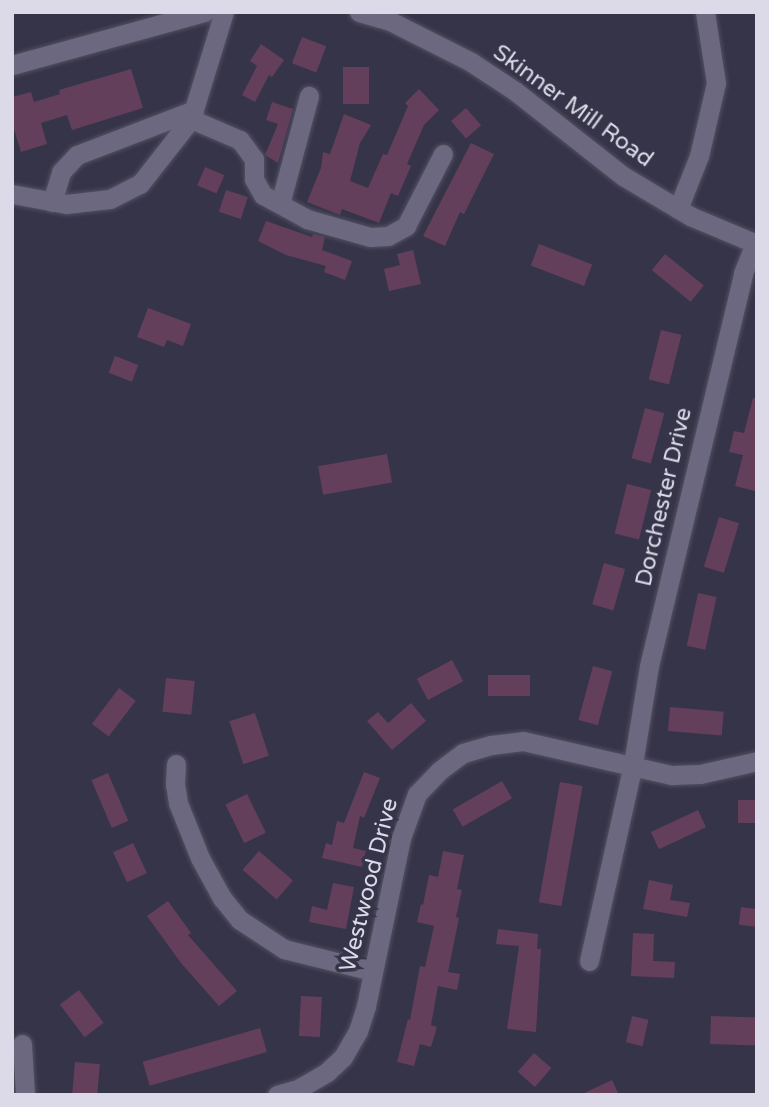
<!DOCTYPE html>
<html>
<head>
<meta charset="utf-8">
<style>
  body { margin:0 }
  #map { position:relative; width:769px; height:1107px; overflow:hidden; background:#363448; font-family:"Varela Round",sans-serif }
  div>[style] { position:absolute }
  .building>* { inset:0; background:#633f5c; transform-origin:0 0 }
  .roads { filter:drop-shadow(0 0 2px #535062) drop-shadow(0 0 2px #535062) }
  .minor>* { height:19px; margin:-9.5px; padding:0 9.5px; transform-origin:9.5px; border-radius:9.5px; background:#6b687f }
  span { translate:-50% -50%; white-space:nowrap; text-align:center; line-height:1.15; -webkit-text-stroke:7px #363448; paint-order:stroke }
  .street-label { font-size:23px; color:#dcdae8 }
  .frame { position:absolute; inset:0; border:14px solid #dcdae8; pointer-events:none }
</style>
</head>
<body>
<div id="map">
  <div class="building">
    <div style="left:302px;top:37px;width:26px;height:28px;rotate:21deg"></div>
    <div style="clip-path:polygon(261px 44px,284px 60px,272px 77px,269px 75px,255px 102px,242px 95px,257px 66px,250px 61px)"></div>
    <div style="left:343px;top:67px;width:26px;height:37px"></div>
    <div style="clip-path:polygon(131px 69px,143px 108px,72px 130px,67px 115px,41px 123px,47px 144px,21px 152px,12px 123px,12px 97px,31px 92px,34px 102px,60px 94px,59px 90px)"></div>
    <div style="clip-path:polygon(419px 89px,439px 110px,424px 125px,407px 164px,411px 166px,398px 196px,391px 193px,379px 223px,342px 209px,340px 215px,307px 202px,321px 168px,323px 152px,330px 154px,344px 114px,371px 125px,360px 143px,350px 181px,368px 188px,383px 154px,387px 155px,408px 106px,405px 103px)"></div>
    <div style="clip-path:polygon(272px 102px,293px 109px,278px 163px,265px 155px,278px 124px,266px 120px)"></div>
    <div style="left:466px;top:108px;width:23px;height:20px;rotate:49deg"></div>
    <div style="clip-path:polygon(471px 143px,494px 154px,464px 214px,460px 212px,445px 246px,423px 236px)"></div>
    <div style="left:205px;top:167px;width:21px;height:20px;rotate:23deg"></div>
    <div style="left:226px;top:190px;width:23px;height:23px;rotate:18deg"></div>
    <div style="clip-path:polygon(266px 221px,312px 237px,313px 234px,325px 237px,322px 250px,352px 261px,345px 280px,324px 272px,326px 266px,286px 255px,258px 241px)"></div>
    <div style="left:539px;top:244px;width:57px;height:23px;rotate:21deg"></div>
    <div style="clip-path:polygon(413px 250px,421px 284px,389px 291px,384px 269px,400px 265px,397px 254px)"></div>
    <div style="left:665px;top:254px;width:50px;height:21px;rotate:39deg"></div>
    <div style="clip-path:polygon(148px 308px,191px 324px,183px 346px,167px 340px,164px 347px,137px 337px)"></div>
    <div style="left:661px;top:330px;width:21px;height:51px;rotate:14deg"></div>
    <div style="left:115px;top:356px;width:25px;height:18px;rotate:21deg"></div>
    <div style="clip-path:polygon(753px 398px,757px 399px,755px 491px,735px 486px,743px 455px,729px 452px,734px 431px,744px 433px)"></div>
    <div style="left:645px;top:408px;width:20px;height:52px;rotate:15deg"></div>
    <div style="left:387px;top:454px;width:29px;height:70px;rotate:80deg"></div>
    <div style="left:627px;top:484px;width:25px;height:51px;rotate:14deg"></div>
    <div style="left:719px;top:517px;width:21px;height:52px;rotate:17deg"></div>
    <div style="left:604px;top:563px;width:22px;height:43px;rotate:16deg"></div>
    <div style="left:698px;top:593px;width:19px;height:54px;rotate:12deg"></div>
    <div style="left:452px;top:660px;width:24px;height:40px;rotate:62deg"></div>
    <div style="left:593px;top:666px;width:20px;height:56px;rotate:15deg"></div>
    <div style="left:488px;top:675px;width:42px;height:21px"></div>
    <div style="left:166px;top:678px;width:29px;height:34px;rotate:6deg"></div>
    <div style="left:119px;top:688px;width:21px;height:45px;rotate:37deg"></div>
    <div style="clip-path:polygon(411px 703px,426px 721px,392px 750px,367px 721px,378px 712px,388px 723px)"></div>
    <div style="left:670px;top:707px;width:54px;height:24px;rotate:5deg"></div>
    <div style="left:255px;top:713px;width:45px;height:27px;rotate:72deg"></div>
    <div style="clip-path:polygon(364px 772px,380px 778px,364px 818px,360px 816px,353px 848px,366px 851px,362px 867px,322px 858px,326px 843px,332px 845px,337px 821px,344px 823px)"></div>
    <div style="left:108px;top:773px;width:52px;height:18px;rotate:67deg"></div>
    <div style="left:502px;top:781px;width:20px;height:57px;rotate:60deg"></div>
    <div style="left:560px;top:782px;width:23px;height:122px;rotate:10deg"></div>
    <div style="left:247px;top:794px;width:43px;height:24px;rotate:64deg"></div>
    <div style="left:757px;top:800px;width:23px;height:19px;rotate:90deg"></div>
    <div style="left:698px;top:810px;width:19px;height:52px;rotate:65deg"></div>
    <div style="left:133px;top:843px;width:33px;height:22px;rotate:65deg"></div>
    <div style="left:259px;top:851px;width:45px;height:25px;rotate:41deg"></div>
    <div style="clip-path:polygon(443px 851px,464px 855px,457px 889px,462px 890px,456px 917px,459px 918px,448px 972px,460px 974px,457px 990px,438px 986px,431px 1025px,437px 1027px,431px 1047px,420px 1044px,414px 1066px,397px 1062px,408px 1019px,410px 1020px,420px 966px,425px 967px,434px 926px,417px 922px,421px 904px,423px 905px,429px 875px,438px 877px)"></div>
    <div style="clip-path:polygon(649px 880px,673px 885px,670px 900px,690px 903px,687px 917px,643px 909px)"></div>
    <div style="clip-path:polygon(333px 883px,354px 887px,346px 929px,309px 922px,312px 906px,327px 910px)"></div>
    <div style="clip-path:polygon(168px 901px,191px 933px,188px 935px,237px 991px,219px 1006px,181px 963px,147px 916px)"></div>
    <div style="left:741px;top:907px;width:16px;height:18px;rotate:7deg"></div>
    <div style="clip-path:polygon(498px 929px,538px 934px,537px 949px,541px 949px,536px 1032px,507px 1029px,519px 946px,496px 944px)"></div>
    <div style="clip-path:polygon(633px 933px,654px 934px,653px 961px,675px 962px,674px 978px,631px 976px)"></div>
    <div style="left:79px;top:990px;width:41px;height:24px;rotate:53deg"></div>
    <div style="left:301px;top:996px;width:21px;height:40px;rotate:3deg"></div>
    <div style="left:632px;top:1016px;width:17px;height:27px;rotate:13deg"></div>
    <div style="left:711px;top:1016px;width:46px;height:28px;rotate:2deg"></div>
    <div style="left:260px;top:1028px;width:25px;height:122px;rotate:74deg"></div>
    <div style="left:534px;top:1053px;width:23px;height:25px;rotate:41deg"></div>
    <div style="left:75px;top:1062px;width:25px;height:33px;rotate:5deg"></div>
    <div style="clip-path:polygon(612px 1080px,619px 1095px,580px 1095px)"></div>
  </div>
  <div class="roads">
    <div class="minor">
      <div style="left:359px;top:12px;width:32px;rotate:16deg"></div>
      <div style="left:390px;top:21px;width:91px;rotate:26.8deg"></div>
      <div style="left:471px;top:62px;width:53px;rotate:33.4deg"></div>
      <div style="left:515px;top:91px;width:137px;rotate:38.2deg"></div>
      <div style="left:623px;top:176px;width:78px;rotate:30.8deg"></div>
      <div style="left:690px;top:216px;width:73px;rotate:22.7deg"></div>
      <div style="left:12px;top:65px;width:200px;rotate:-15.4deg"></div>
      <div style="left:191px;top:119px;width:53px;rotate:23.2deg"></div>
      <div style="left:240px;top:140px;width:24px;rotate:54deg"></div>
      <div style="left:254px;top:159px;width:20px;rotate:90deg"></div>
      <div style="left:254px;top:179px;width:18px;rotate:61deg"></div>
      <div style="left:263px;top:195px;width:50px;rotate:28.6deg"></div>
      <div style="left:307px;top:219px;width:66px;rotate:15.9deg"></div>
      <div style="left:370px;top:237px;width:18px;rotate:-3deg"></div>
      <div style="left:388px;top:236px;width:21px;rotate:-29deg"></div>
      <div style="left:406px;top:226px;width:81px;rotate:-62.8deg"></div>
      <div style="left:12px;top:194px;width:55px;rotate:10.5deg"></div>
      <div style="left:66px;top:204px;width:44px;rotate:-6.5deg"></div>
      <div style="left:110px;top:199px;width:34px;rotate:-27deg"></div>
      <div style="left:140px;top:184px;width:83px;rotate:-51.9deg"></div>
      <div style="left:191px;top:119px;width:112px;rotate:-72.9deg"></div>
      <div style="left:52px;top:202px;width:31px;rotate:-73deg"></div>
      <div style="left:61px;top:172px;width:23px;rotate:-47deg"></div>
      <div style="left:77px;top:155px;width:125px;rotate:-21deg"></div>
      <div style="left:280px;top:204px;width:112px;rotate:-75deg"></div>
      <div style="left:678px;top:209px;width:57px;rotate:-68.4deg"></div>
      <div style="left:699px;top:156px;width:75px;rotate:-76.9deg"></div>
      <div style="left:716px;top:83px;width:72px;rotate:-98.8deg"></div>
      <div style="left:176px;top:764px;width:20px;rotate:93deg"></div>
      <div style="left:175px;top:784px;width:19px;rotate:81deg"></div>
      <div style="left:178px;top:803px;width:59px;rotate:68.2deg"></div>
      <div style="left:200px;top:858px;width:46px;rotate:61.2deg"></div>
      <div style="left:222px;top:898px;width:28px;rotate:51deg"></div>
      <div style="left:240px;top:920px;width:53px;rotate:33.4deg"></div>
      <div style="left:284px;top:949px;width:91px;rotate:14deg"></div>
      <div style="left:589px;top:961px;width:202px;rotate:-77.4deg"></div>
      <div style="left:633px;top:764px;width:99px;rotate:-80.7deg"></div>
      <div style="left:649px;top:666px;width:404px;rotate:-76.5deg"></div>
      <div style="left:743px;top:273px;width:31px;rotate:-68deg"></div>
      <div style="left:22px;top:1044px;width:51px;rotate:86.6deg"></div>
      <div style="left:277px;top:1095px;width:22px;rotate:-16deg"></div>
      <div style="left:298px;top:1089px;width:34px;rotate:-30deg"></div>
      <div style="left:327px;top:1072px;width:22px;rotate:-43deg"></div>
      <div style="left:343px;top:1057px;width:30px;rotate:-60deg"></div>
      <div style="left:358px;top:1031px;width:26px;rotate:-72deg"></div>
      <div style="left:366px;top:1006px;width:172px;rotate:-78.2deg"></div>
      <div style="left:401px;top:838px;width:47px;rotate:-70deg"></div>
      <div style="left:417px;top:794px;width:32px;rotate:-46deg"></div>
      <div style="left:439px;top:771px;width:30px;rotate:-37deg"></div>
      <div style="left:463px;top:753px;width:29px;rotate:-16deg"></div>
      <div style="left:491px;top:745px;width:32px;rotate:-7deg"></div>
      <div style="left:523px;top:741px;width:153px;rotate:12.9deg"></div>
      <div style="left:672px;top:775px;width:28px;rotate:-2deg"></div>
      <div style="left:700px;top:774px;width:58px;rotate:-12.8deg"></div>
    </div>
  </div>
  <div class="street-label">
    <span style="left:573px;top:106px;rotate:36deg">Skinner Mill Road</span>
    <span style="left:664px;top:497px;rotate:-77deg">Dorchester Drive</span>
    <span style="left:369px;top:885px;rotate:-76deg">Westwood Drive</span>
  </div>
  <div class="frame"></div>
</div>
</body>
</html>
